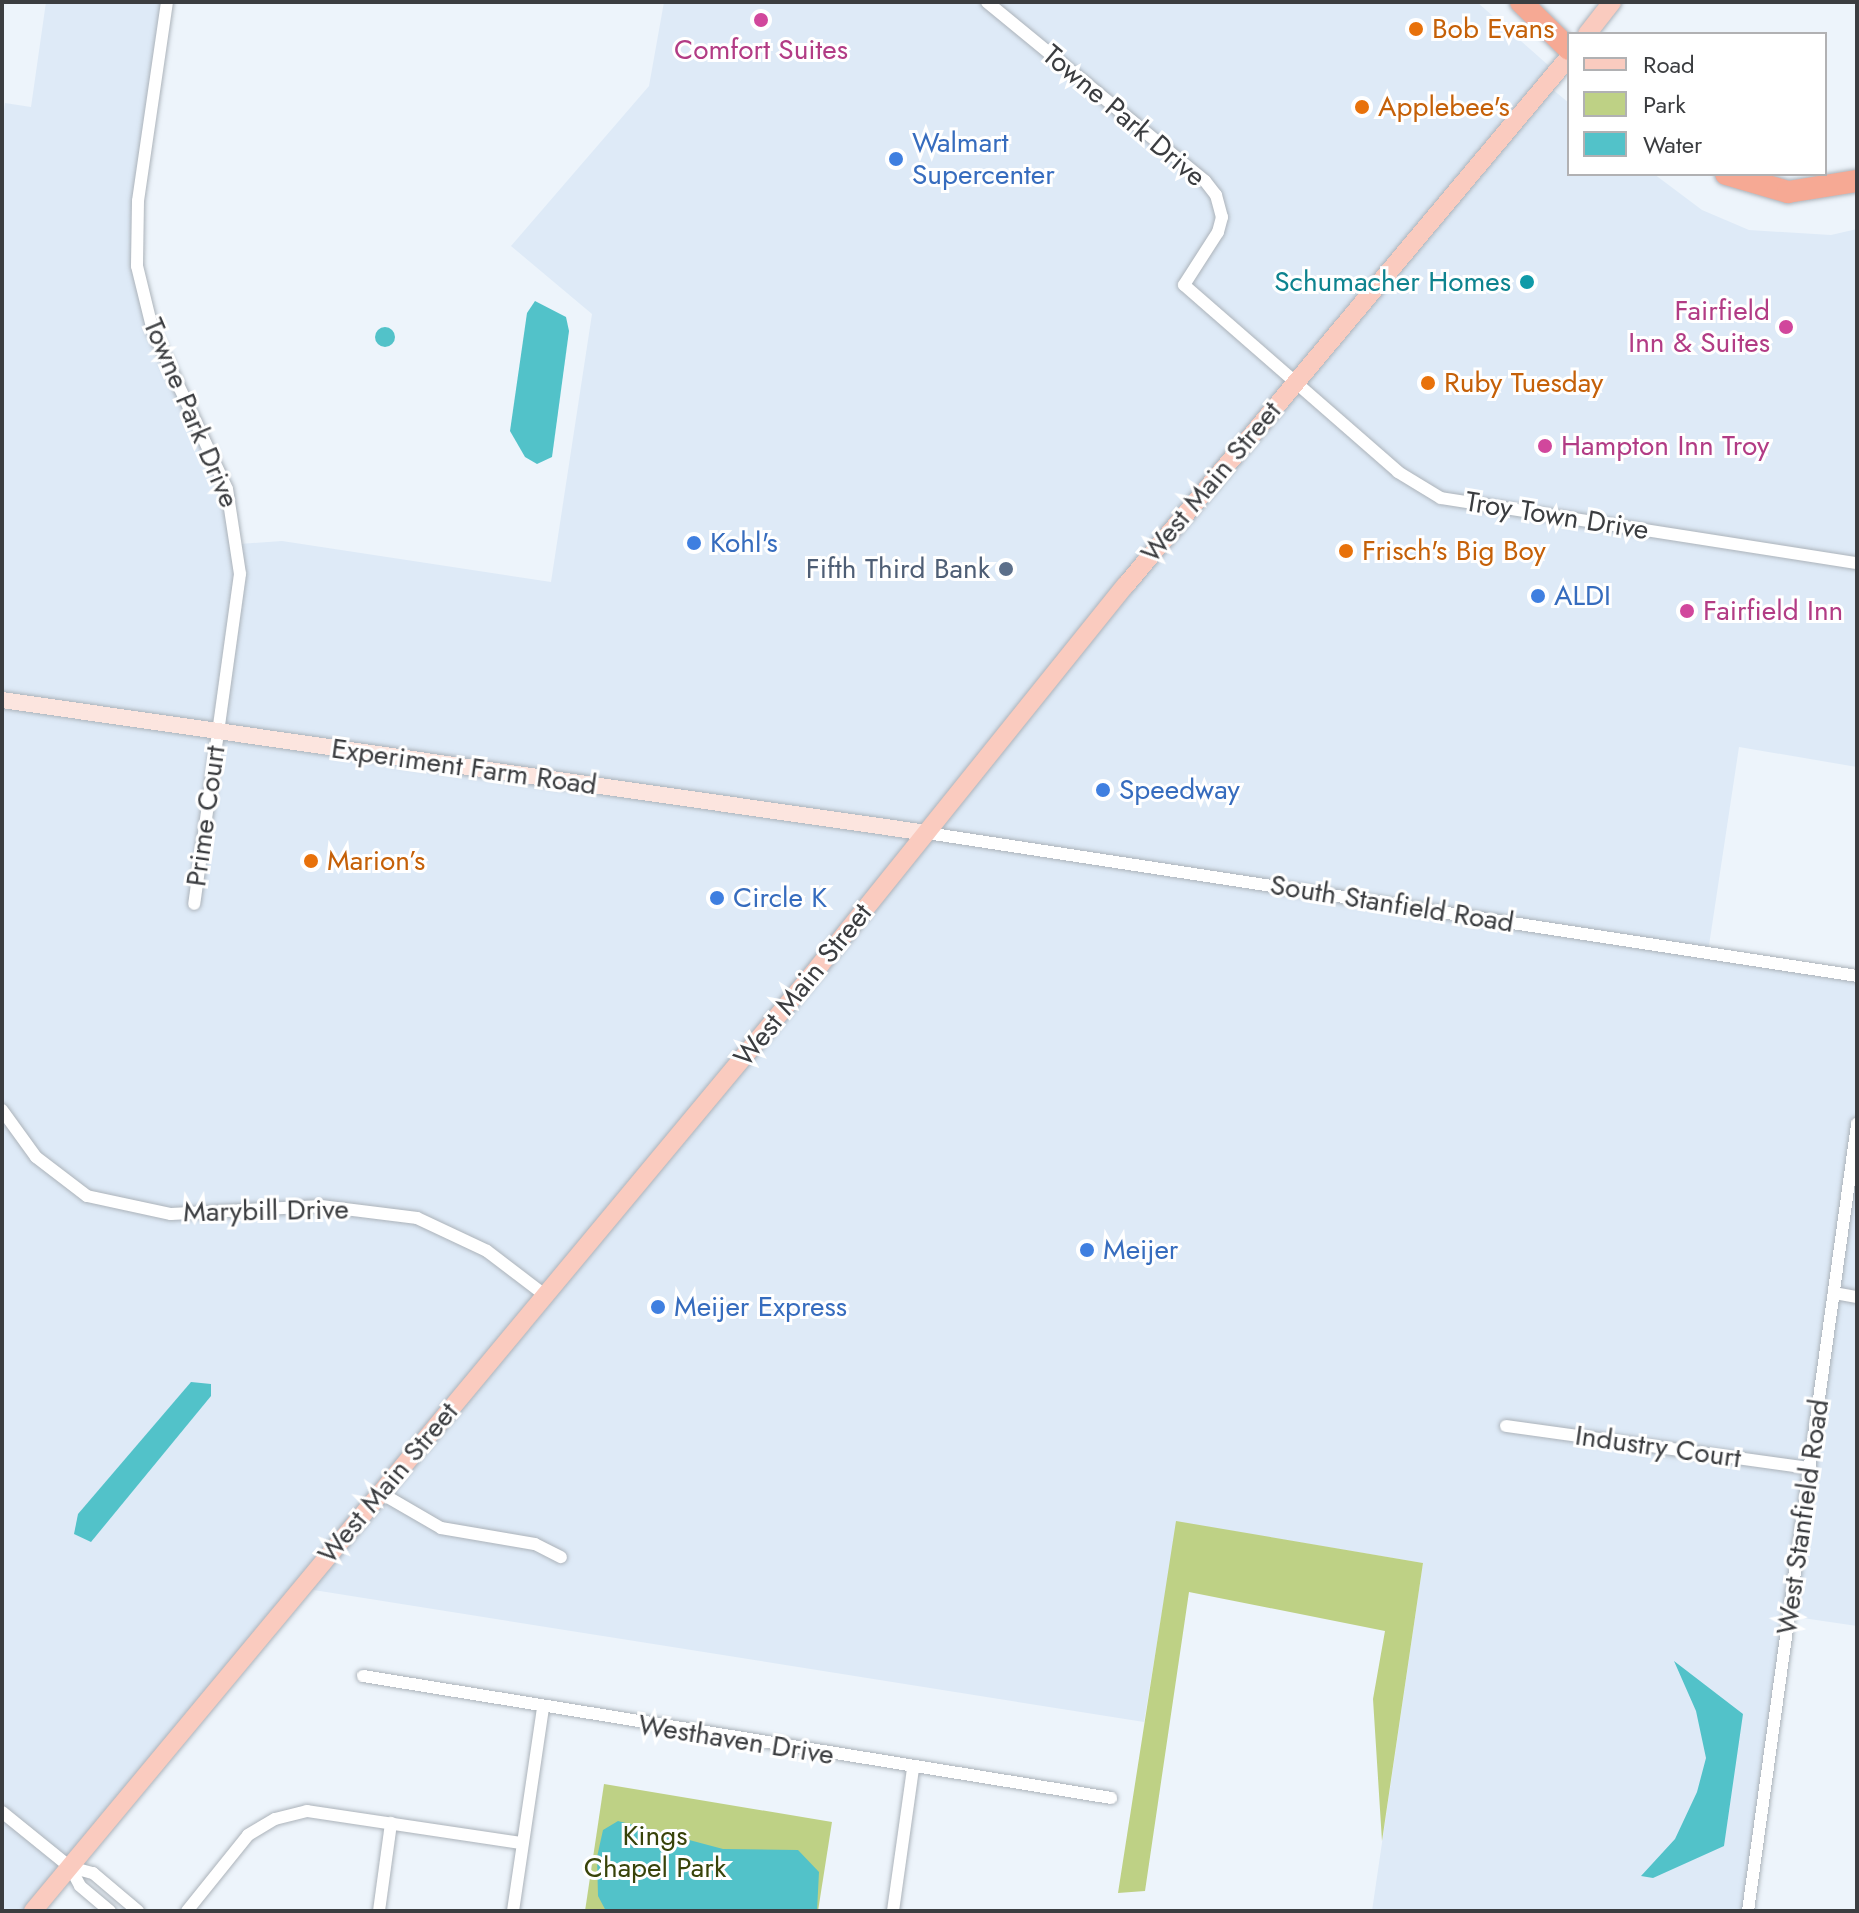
<!DOCTYPE html>
<html>
<head>
<meta charset="utf-8">
<style>
  body { margin:0 }
  #map { position:relative; width:1859px; height:1913px; overflow:hidden; background:#edf4fb; font-family:Jost,sans-serif }
  div>[style] { position:absolute }
  .built>* { inset:0; background:#deeaf7 }
  .green>* { inset:0; background:#bed185 }
  .water>* { inset:0; background:#52c2c9 }
  .round { border-radius:50% }
  .roads { filter:drop-shadow(0 0 2px #acb3ba) drop-shadow(0 0 2px #acb3ba) }
  .street>* { height:12px; margin:-6px; padding:0 6px; transform-origin:6px; border-radius:6px; background:#fff }
  .secondary>* { height:16px; margin:-8px; padding:0 8px; transform-origin:8px; border-radius:8px; background:#fce5df }
  .primary>* { height:18px; margin:-9px; padding:0 9px; transform-origin:9px; border-radius:9px; background:#facbbf }
  .highway>* { height:22px; margin:-11px; padding:0 11px; transform-origin:11px; border-radius:11px; background:#f6a994 }
  .dots>* { width:22px; height:22px; translate:-50% -50%; box-sizing:border-box; border:4px solid #fff; border-radius:50% }
  span { translate:-50% -50%; white-space:nowrap; text-align:center; line-height:1.15; -webkit-text-stroke:6px #fff; paint-order:stroke }
  .food-label { font-size:28px; color:#c56008 }
  .left { translate:0 -50%; text-align:left }
  .hotel-label { font-size:28px; color:#b23c85 }
  .right { translate:-100% -50%; text-align:right }
  .street-label { font-size:28px; color:#3b3d40 }
  .shop-label { font-size:28px; color:#366cbe }
  .culture-label { font-size:28px; color:#0d838f }
  .service-label { font-size:28px; color:#4e5e75 }
  .park-label { font-size:28px; color:#384309 }
  .frame { position:absolute; inset:0; border:4px solid #3b3d40; pointer-events:none }
  .legend { position:absolute; left:1567px; top:32px; width:260px; height:144px; box-sizing:border-box; background:#fff; border:2px solid #b1b1b3; margin:0; padding:10px 14px; list-style:none; font-size:24px; color:#3b3d40 }
  .legend li { display:flex; align-items:center; gap:16px; height:40px }
  .legend b { width:40px; border:2px solid #b1b1b3 }
</style>
</head>
<body>
<div id="map">
  <div class="built">
    <div style="clip-path:polygon(46px 2px,167px 2px,138px 201px,145px 301px,227px 489px,239px 544px,282px 541px,551px 582px,592px 314px,511px 246px,649px 86px,664px 2px,1477px 2px,1556px 72px,1546px 84px,1569px 103px,1569px 174px,1654px 174px,1702px 210px,1749px 230px,1831px 235px,1857px 229px,1857px 767px,1739px 747px,1708px 952px,1857px 976px,1857px 1626px,1789px 1616px,1748px 1911px,1372px 1911px,1423px 1563px,1177px 1522px,1144px 1722px,301px 1588px,33px 1911px,2px 1911px,2px 125px,5px 103px,31px 107px)"></div>
  </div>
  <div class="green">
    <div style="clip-path:polygon(1176px 1521px,1423px 1563px,1382px 1841px,1373px 1699px,1385px 1631px,1189px 1592px,1145px 1891px,1118px 1893px)"></div>
    <div style="clip-path:polygon(604px 1784px,832px 1822px,818px 1911px,585px 1911px)"></div>
  </div>
  <div class="water">
    <div style="clip-path:polygon(535px 301px,566px 317px,569px 331px,552px 457px,537px 464px,525px 457px,510px 431px,527px 313px)"></div>
    <div class="round" style="left:375px;top:327px;width:20px;height:20px"></div>
    <div style="clip-path:polygon(191px 1382px,211px 1384px,211px 1396px,91px 1542px,74px 1534px,78px 1514px)"></div>
    <div style="clip-path:polygon(1674px 1661px,1743px 1714px,1724px 1846px,1653px 1878px,1641px 1876px,1675px 1839px,1697px 1792px,1706px 1758px,1696px 1711px)"></div>
    <div style="clip-path:polygon(618px 1821px,723px 1849px,798px 1850px,819px 1872px,817px 1911px,606px 1911px,598px 1896px,597px 1857px,603px 1830px)"></div>
  </div>
  <div class="roads">
    <div class="street">
      <div style="left:167px;top:2px;width:201px;rotate:98.3deg"></div>
      <div style="left:138px;top:201px;width:65px;rotate:90.9deg"></div>
      <div style="left:137px;top:266px;width:67px;rotate:76.2deg"></div>
      <div style="left:153px;top:331px;width:174px;rotate:64.9deg"></div>
      <div style="left:227px;top:489px;width:86px;rotate:81.3deg"></div>
      <div style="left:240px;top:574px;width:333px;rotate:97.9deg"></div>
      <div style="left:987px;top:2px;width:282px;rotate:39.4deg"></div>
      <div style="left:1205px;top:181px;width:18px;rotate:52deg"></div>
      <div style="left:1216px;top:195px;width:23px;rotate:75deg"></div>
      <div style="left:1222px;top:217px;width:16px;rotate:105deg"></div>
      <div style="left:1218px;top:232px;width:63px;rotate:122.7deg"></div>
      <div style="left:1184px;top:285px;width:284px;rotate:41.1deg"></div>
      <div style="left:1398px;top:472px;width:50px;rotate:31.2deg"></div>
      <div style="left:1441px;top:498px;width:421px;rotate:8.9deg"></div>
      <div style="left:927px;top:833px;width:941px;rotate:8.74deg"></div>
      <div style="left:2px;top:1110px;width:58px;rotate:54.1deg"></div>
      <div style="left:36px;top:1157px;width:64px;rotate:37.4deg"></div>
      <div style="left:87px;top:1196px;width:86px;rotate:12.1deg"></div>
      <div style="left:171px;top:1214px;width:150px;rotate:-3.1deg"></div>
      <div style="left:321px;top:1206px;width:97px;rotate:7.1deg"></div>
      <div style="left:417px;top:1218px;width:77px;rotate:25.2deg"></div>
      <div style="left:487px;top:1251px;width:74px;rotate:37.3deg"></div>
      <div style="left:1834px;top:1293px;width:23px;rotate:10deg"></div>
      <div style="left:1506px;top:1426px;width:307px;rotate:7.9deg"></div>
      <div style="left:379px;top:1492px;width:72px;rotate:30.1deg"></div>
      <div style="left:441px;top:1528px;width:95px;rotate:9.7deg"></div>
      <div style="left:535px;top:1544px;width:29px;rotate:27deg"></div>
      <div style="left:363px;top:1676px;width:758px;rotate:9.26deg"></div>
      <div style="left:2px;top:1812px;width:87px;rotate:39deg"></div>
      <div style="left:70px;top:1867px;width:21px;rotate:62deg"></div>
      <div style="left:80px;top:1886px;width:39px;rotate:40deg"></div>
      <div style="left:70px;top:1867px;width:24px;rotate:15deg"></div>
      <div style="left:93px;top:1873px;width:59px;rotate:40.2deg"></div>
      <div style="left:187px;top:1911px;width:97px;rotate:-51.2deg"></div>
      <div style="left:248px;top:1835px;width:31px;rotate:-31deg"></div>
      <div style="left:275px;top:1819px;width:33px;rotate:-14deg"></div>
      <div style="left:307px;top:1811px;width:217px;rotate:8.5deg"></div>
      <div style="left:379px;top:1911px;width:89px;rotate:-82.2deg"></div>
      <div style="left:513px;top:1911px;width:204px;rotate:-81.6deg"></div>
      <div style="left:893px;top:1911px;width:143px;rotate:-82deg"></div>
      <div style="left:1748px;top:1911px;width:795px;rotate:-82.11deg"></div>
    </div>
    <div class="secondary">
      <div style="left:2px;top:700px;width:935px;rotate:8.18deg"></div>
    </div>
    <div class="primary">
      <div style="left:1587px;top:34px;width:41px;rotate:-52deg"></div>
      <div style="left:33px;top:1911px;width:1231px;rotate:-50.24deg"></div>
      <div style="left:820px;top:965px;width:488px;rotate:-51.2deg"></div>
      <div style="left:1126px;top:585px;width:689px;rotate:-50deg"></div>
    </div>
    <div class="highway">
      <div style="left:1521px;top:2px;width:67px;rotate:44.4deg"></div>
      <div style="left:1726px;top:174px;width:65px;rotate:16.2deg"></div>
      <div style="left:1788px;top:192px;width:70px;rotate:-9.1deg"></div>
    </div>
  </div>
  <div class="dots">
    <div style="left:761px;top:20px;background:#d1479c"></div>
    <div style="left:1416px;top:29px;background:#e8710a"></div>
    <div style="left:1362px;top:107px;background:#e8710a"></div>
    <div style="left:896px;top:159px;background:#3f7fe0"></div>
    <div style="left:1527px;top:282px;background:#0f9aa8"></div>
    <div style="left:1786px;top:327px;background:#d1479c"></div>
    <div style="left:1428px;top:383px;background:#e8710a"></div>
    <div style="left:1545px;top:446px;background:#d1479c"></div>
    <div style="left:694px;top:543px;background:#3f7fe0"></div>
    <div style="left:1346px;top:551px;background:#e8710a"></div>
    <div style="left:1006px;top:569px;background:#5c6f8a"></div>
    <div style="left:1538px;top:596px;background:#3f7fe0"></div>
    <div style="left:1687px;top:611px;background:#d1479c"></div>
    <div style="left:1103px;top:790px;background:#3f7fe0"></div>
    <div style="left:311px;top:861px;background:#e8710a"></div>
    <div style="left:717px;top:898px;background:#3f7fe0"></div>
    <div style="left:1087px;top:1250px;background:#3f7fe0"></div>
    <div style="left:658px;top:1307px;background:#3f7fe0"></div>
  </div>
  <div class="food-label">
    <span class="left" style="left:1432px;top:29px">Bob Evans</span>
    <span class="left" style="left:1378px;top:107px">Applebee's</span>
    <span class="left" style="left:1444px;top:383px">Ruby Tuesday</span>
    <span class="left" style="left:1362px;top:551px">Frisch's Big Boy</span>
    <span class="left" style="left:327px;top:861px">Marion’s</span>
  </div>
  <div class="hotel-label">
    <span style="left:761px;top:50px">Comfort Suites</span>
    <span class="right" style="left:1770px;top:327px">Fairfield<br>Inn &amp; Suites</span>
    <span class="left" style="left:1561px;top:446px">Hampton Inn Troy</span>
    <span class="left" style="left:1703px;top:611px">Fairfield Inn</span>
  </div>
  <div class="street-label">
    <span style="left:1124px;top:116px;rotate:40deg">Towne Park Drive</span>
    <span style="left:191px;top:413px;rotate:67deg">Towne Park Drive</span>
    <span style="left:1211px;top:482px;rotate:-50deg">West Main Street</span>
    <span style="left:1557px;top:516px;rotate:9deg">Troy Town Drive</span>
    <span style="left:464px;top:767px;rotate:8deg">Experiment Farm Road</span>
    <span style="left:206px;top:816px;rotate:-82deg">Prime Court</span>
    <span style="left:1392px;top:904px;rotate:9deg">South Stanfield Road</span>
    <span style="left:803px;top:985px;rotate:-51deg">West Main Street</span>
    <span style="left:266px;top:1211px;rotate:-1deg">Marybill Drive</span>
    <span style="left:1658px;top:1447px;rotate:8deg">Industry Court</span>
    <span style="left:388px;top:1483px;rotate:-50deg">West Main Street</span>
    <span style="left:1803px;top:1517px;rotate:-82deg">West Stanfield Road</span>
    <span style="left:736px;top:1740px;rotate:9deg">Westhaven Drive</span>
  </div>
  <div class="shop-label">
    <span class="left" style="left:912px;top:159px">Walmart<br>Supercenter</span>
    <span class="left" style="left:710px;top:543px">Kohl's</span>
    <span class="left" style="left:1554px;top:596px">ALDI</span>
    <span class="left" style="left:1119px;top:790px">Speedway</span>
    <span class="left" style="left:733px;top:898px">Circle K</span>
    <span class="left" style="left:1103px;top:1250px">Meijer</span>
    <span class="left" style="left:674px;top:1307px">Meijer Express</span>
  </div>
  <div class="culture-label">
    <span class="right" style="left:1511px;top:282px">Schumacher Homes</span>
  </div>
  <div class="service-label">
    <span class="right" style="left:990px;top:569px">Fifth Third Bank</span>
  </div>
  <div class="park-label">
    <span style="left:655px;top:1852px">Kings<br>Chapel Park</span>
  </div>
  <div class="frame"></div>
  <ul class="legend">
  <li><b style="height:10px;background:#facbbf"></b>Road</li>
  <li><b style="height:22px;background:#bed185"></b>Park</li>
  <li><b style="height:22px;background:#52c2c9"></b>Water</li>
  </ul>
</div>
</body>
</html>
